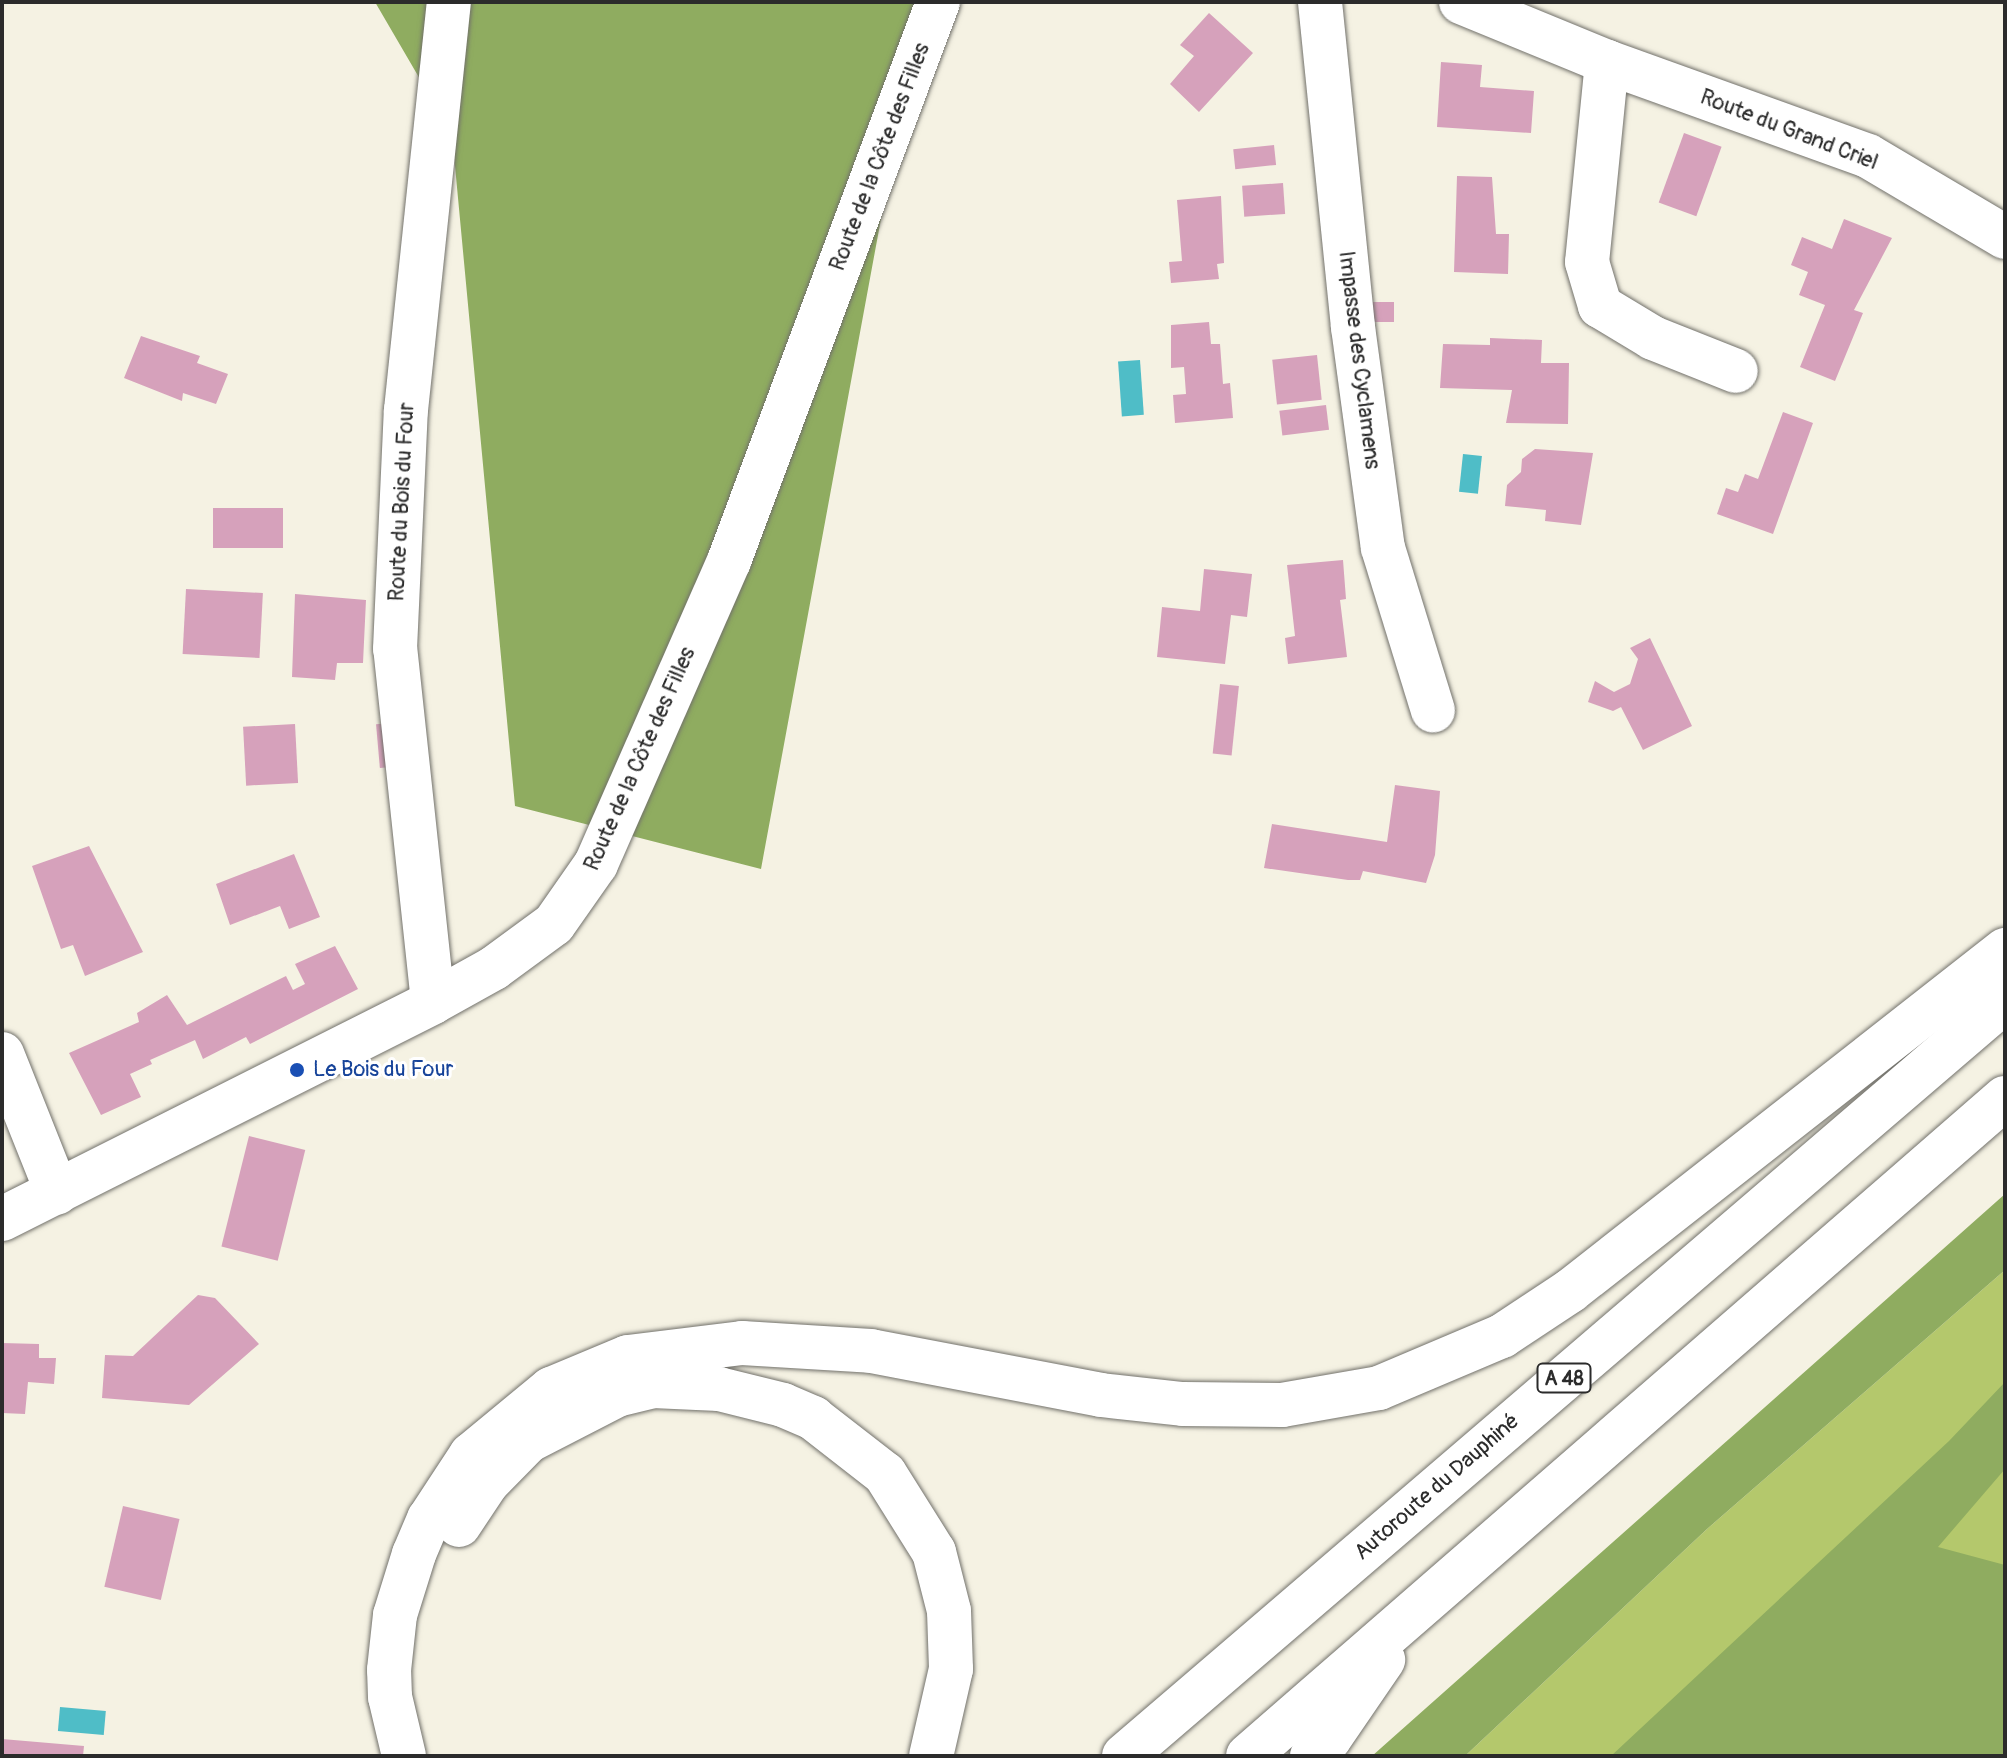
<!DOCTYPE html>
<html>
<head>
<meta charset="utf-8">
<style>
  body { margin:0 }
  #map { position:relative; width:2007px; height:1758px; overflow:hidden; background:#f5f2e3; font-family:Pangolin,sans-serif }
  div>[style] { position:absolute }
  .green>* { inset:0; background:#b4c86c }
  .forest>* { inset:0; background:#8fac60 }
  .water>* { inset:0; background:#4fbdc7; transform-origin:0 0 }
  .building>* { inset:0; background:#d6a1bb; transform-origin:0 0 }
  .roads { filter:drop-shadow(0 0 2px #72716b) drop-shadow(0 0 2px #72716b) }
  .minor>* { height:44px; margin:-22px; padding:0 22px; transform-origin:22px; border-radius:22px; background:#fff }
  .highway>* { height:44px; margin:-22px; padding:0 22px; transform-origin:22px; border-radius:22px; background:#fff }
  .dots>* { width:22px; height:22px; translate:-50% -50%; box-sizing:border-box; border:4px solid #fff; border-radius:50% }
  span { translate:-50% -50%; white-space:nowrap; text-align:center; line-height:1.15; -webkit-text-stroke:6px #fff; paint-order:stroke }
  .shield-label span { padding:2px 6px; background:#fff; border:2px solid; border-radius:6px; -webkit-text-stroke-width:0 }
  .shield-label { font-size:20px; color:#2b2b2b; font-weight:700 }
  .street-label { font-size:22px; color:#2b2b2b }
  .transit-label { font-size:22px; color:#164399 }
  .left { translate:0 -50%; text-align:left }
  .frame { position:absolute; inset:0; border:4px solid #2b2b2b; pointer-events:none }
</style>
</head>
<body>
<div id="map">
  <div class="green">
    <div style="clip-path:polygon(2005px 1270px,2005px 1756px,1465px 1756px,1707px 1529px)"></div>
  </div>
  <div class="forest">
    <div style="clip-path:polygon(375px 2px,921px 2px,761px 869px,515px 806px,452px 134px)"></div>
    <div style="clip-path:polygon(2005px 1194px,2005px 1270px,1707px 1529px,1465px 1756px,1372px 1756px)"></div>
    <div style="clip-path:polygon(2005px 1382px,2005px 1469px,1938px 1547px,2005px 1565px,2005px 1756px,1611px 1756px,1949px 1441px)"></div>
  </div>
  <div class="water">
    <div style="left:1140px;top:360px;width:55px;height:22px;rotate:86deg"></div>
    <div style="left:1463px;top:454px;width:19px;height:38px;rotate:6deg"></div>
    <div style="left:60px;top:1707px;width:46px;height:24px;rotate:5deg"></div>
  </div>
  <div class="building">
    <div style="clip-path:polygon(1209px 13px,1253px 53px,1199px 112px,1170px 84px,1194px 56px,1180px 45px)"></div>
    <div style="clip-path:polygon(1441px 62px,1482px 65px,1480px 87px,1534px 91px,1531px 133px,1437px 127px)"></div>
    <div style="left:1684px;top:133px;width:40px;height:74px;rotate:20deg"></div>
    <div style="left:1274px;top:145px;width:20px;height:41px;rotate:84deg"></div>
    <div style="clip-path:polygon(1457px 176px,1492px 177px,1496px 234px,1509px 234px,1508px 274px,1454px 272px)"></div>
    <div style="left:1283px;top:183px;width:31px;height:41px;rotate:86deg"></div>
    <div style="clip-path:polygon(1221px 196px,1224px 263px,1217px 264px,1219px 279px,1171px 283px,1169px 262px,1182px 261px,1177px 200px)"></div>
    <div style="clip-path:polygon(1844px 219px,1892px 238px,1854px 310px,1863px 313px,1835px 381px,1800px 367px,1825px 305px,1799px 295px,1808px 272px,1791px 265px,1802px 237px,1832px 249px)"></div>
    <div style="left:1370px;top:302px;width:24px;height:20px"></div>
    <div style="clip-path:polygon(1209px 322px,1211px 344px,1220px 344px,1223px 384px,1230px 383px,1233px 418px,1175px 423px,1173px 395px,1186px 394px,1184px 367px,1171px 368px,1171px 325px)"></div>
    <div style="clip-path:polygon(141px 336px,200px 356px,197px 363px,228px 374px,216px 404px,183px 393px,182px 401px,124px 378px)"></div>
    <div style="clip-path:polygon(1490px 338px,1542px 340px,1541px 363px,1569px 363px,1568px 424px,1506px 423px,1512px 390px,1440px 388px,1443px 344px,1490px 345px)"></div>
    <div style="left:1317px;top:355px;width:45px;height:45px;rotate:84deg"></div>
    <div style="left:1326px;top:405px;width:25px;height:47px;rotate:83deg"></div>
    <div style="clip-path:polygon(1783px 412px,1813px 423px,1773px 534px,1717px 514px,1726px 488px,1738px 492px,1745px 474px,1758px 479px)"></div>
    <div style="clip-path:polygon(1535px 449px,1593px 453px,1581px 525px,1545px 521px,1546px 510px,1505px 506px,1507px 485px,1521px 472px,1522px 459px)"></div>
    <div style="left:213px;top:508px;width:70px;height:40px"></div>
    <div style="clip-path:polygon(1343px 560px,1346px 599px,1340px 600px,1347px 657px,1288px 664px,1285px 638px,1295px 636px,1287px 565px)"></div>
    <div style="clip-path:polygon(1204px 569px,1252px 574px,1247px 617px,1231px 615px,1225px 664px,1157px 657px,1162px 607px,1200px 611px)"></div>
    <div style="left:186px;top:589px;width:77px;height:65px;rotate:3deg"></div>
    <div style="clip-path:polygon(295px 594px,366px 600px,363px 663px,337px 663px,335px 680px,292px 677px)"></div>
    <div style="clip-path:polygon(1650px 638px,1692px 726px,1643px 750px,1621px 707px,1613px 711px,1588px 702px,1595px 681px,1614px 692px,1630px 684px,1638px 659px,1630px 648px)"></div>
    <div style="left:1220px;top:684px;width:19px;height:70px;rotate:6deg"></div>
    <div style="left:390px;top:723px;width:44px;height:14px;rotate:85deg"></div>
    <div style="left:295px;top:724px;width:59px;height:52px;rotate:87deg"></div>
    <div style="clip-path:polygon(1395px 785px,1440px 791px,1435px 855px,1426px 883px,1363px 871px,1360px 880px,1348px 880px,1264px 868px,1272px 824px,1387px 842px)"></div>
    <div style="clip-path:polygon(89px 846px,143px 952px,85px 976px,73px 945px,61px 949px,32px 866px)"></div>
    <div style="clip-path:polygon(294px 854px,320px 917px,289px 929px,280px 906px,230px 925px,216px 884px)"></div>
    <div style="clip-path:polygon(335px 946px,358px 989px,250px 1044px,246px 1037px,203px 1059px,195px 1040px,150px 1060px,152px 1064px,130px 1074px,141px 1097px,101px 1115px,69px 1053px,139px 1022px,137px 1013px,167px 995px,187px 1025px,286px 976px,293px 990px,305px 984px,295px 964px)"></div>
    <div style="left:249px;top:1136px;width:58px;height:114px;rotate:14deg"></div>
    <div style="clip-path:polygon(198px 1295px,215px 1298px,259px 1344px,189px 1405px,102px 1398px,105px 1355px,133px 1356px)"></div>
    <div style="clip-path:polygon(2px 1343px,39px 1344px,39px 1358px,56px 1358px,54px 1384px,28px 1382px,25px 1414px,2px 1413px)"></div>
    <div style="left:123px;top:1506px;width:58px;height:83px;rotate:13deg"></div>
    <div style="clip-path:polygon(2px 1739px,84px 1746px,83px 1756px,2px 1756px)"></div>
  </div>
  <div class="roads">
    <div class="minor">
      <div style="left:1320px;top:2px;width:327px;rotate:84.2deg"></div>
      <div style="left:1353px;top:327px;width:223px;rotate:82.3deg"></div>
      <div style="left:1383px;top:548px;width:170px;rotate:72.9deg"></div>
      <div style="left:1461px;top:2px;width:158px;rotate:22.3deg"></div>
      <div style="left:1607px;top:62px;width:277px;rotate:19.8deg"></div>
      <div style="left:1868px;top:156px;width:159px;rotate:30.6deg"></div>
      <div style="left:1607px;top:62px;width:201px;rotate:95.7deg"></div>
      <div style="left:1587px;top:262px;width:46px;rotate:73.5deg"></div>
      <div style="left:1600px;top:306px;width:62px;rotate:31.1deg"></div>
      <div style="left:1653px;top:338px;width:89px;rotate:21.7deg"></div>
      <div style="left:433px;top:1002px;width:355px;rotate:-96.1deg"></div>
      <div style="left:395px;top:649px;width:239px;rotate:-87.4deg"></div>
      <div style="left:406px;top:410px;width:410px;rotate:-84deg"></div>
      <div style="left:2px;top:1054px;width:149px;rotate:68.3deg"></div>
      <div style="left:2px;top:1219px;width:483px;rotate:-26.7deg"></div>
      <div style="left:433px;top:1002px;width:70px;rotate:-29.1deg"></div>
      <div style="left:494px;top:968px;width:74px;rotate:-36.3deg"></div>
      <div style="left:554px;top:924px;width:73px;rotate:-55deg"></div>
      <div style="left:596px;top:864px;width:331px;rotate:-66.3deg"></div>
      <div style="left:729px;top:561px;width:597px;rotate:-69.5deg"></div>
    </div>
    <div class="highway">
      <div style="left:459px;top:1525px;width:50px;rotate:-56.3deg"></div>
      <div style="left:487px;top:1483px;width:59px;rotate:-45.7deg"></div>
      <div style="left:528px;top:1441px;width:100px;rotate:-27.3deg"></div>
      <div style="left:617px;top:1395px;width:37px;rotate:-14deg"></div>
      <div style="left:653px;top:1386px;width:66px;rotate:2.6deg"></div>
      <div style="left:719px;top:1389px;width:66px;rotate:14deg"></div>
      <div style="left:783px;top:1405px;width:33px;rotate:23deg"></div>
      <div style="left:813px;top:1418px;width:91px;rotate:37.9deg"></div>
      <div style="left:885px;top:1474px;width:92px;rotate:57.9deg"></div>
      <div style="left:934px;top:1552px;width:61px;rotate:75.7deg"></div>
      <div style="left:949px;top:1611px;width:58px;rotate:88deg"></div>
      <div style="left:951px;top:1669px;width:89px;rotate:102.9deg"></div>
      <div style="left:404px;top:1756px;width:61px;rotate:-103.3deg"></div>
      <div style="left:390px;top:1697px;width:27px;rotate:-92deg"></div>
      <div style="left:389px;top:1670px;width:55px;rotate:-83.8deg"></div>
      <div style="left:395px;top:1615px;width:64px;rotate:-72.7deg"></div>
      <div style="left:414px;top:1554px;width:38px;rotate:-67deg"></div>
      <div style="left:429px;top:1519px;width:77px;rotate:-56.7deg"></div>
      <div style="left:471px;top:1455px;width:104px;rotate:-39.5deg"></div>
      <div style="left:551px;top:1389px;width:83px;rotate:-22.6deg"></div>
      <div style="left:628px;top:1357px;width:115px;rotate:-7deg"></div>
      <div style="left:742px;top:1343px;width:129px;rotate:3.5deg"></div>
      <div style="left:871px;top:1351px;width:234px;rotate:10.8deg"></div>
      <div style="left:1101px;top:1395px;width:82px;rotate:6.3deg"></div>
      <div style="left:1183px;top:1404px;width:99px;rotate:0.6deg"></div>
      <div style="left:1282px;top:1405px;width:98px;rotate:-9.9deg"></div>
      <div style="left:1379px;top:1388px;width:134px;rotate:-22.9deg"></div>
      <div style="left:1502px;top:1336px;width:82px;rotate:-33.5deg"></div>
      <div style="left:1570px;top:1291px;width:553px;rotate:-38.09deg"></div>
      <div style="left:1124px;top:1756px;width:1160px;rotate:-40.6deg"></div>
      <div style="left:1248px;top:1756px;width:1003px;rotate:-41deg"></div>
      <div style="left:1312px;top:1756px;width:24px;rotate:-45deg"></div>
      <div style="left:1329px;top:1739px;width:96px;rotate:-55.6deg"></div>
    </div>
  </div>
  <div class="dots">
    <div style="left:297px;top:1070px;background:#1a4fb4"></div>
  </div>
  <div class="shield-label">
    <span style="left:1564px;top:1378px">A 48</span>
  </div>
  <div class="street-label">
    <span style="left:1789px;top:130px;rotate:21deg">Route du Grand Criel</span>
    <span style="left:880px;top:157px;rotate:-69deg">Route de la Côte des Filles</span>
    <span style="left:1359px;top:360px;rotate:83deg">Impasse des Cyclamens</span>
    <span style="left:402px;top:502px;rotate:-87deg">Route du Bois du Four</span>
    <span style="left:640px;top:759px;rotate:-66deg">Route de la Côte des Filles</span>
    <span style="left:1437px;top:1487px;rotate:-41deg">Autoroute du Dauphiné</span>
  </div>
  <div class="transit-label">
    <span class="left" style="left:313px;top:1070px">Le Bois du Four</span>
  </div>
  <div class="frame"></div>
</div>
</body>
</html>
